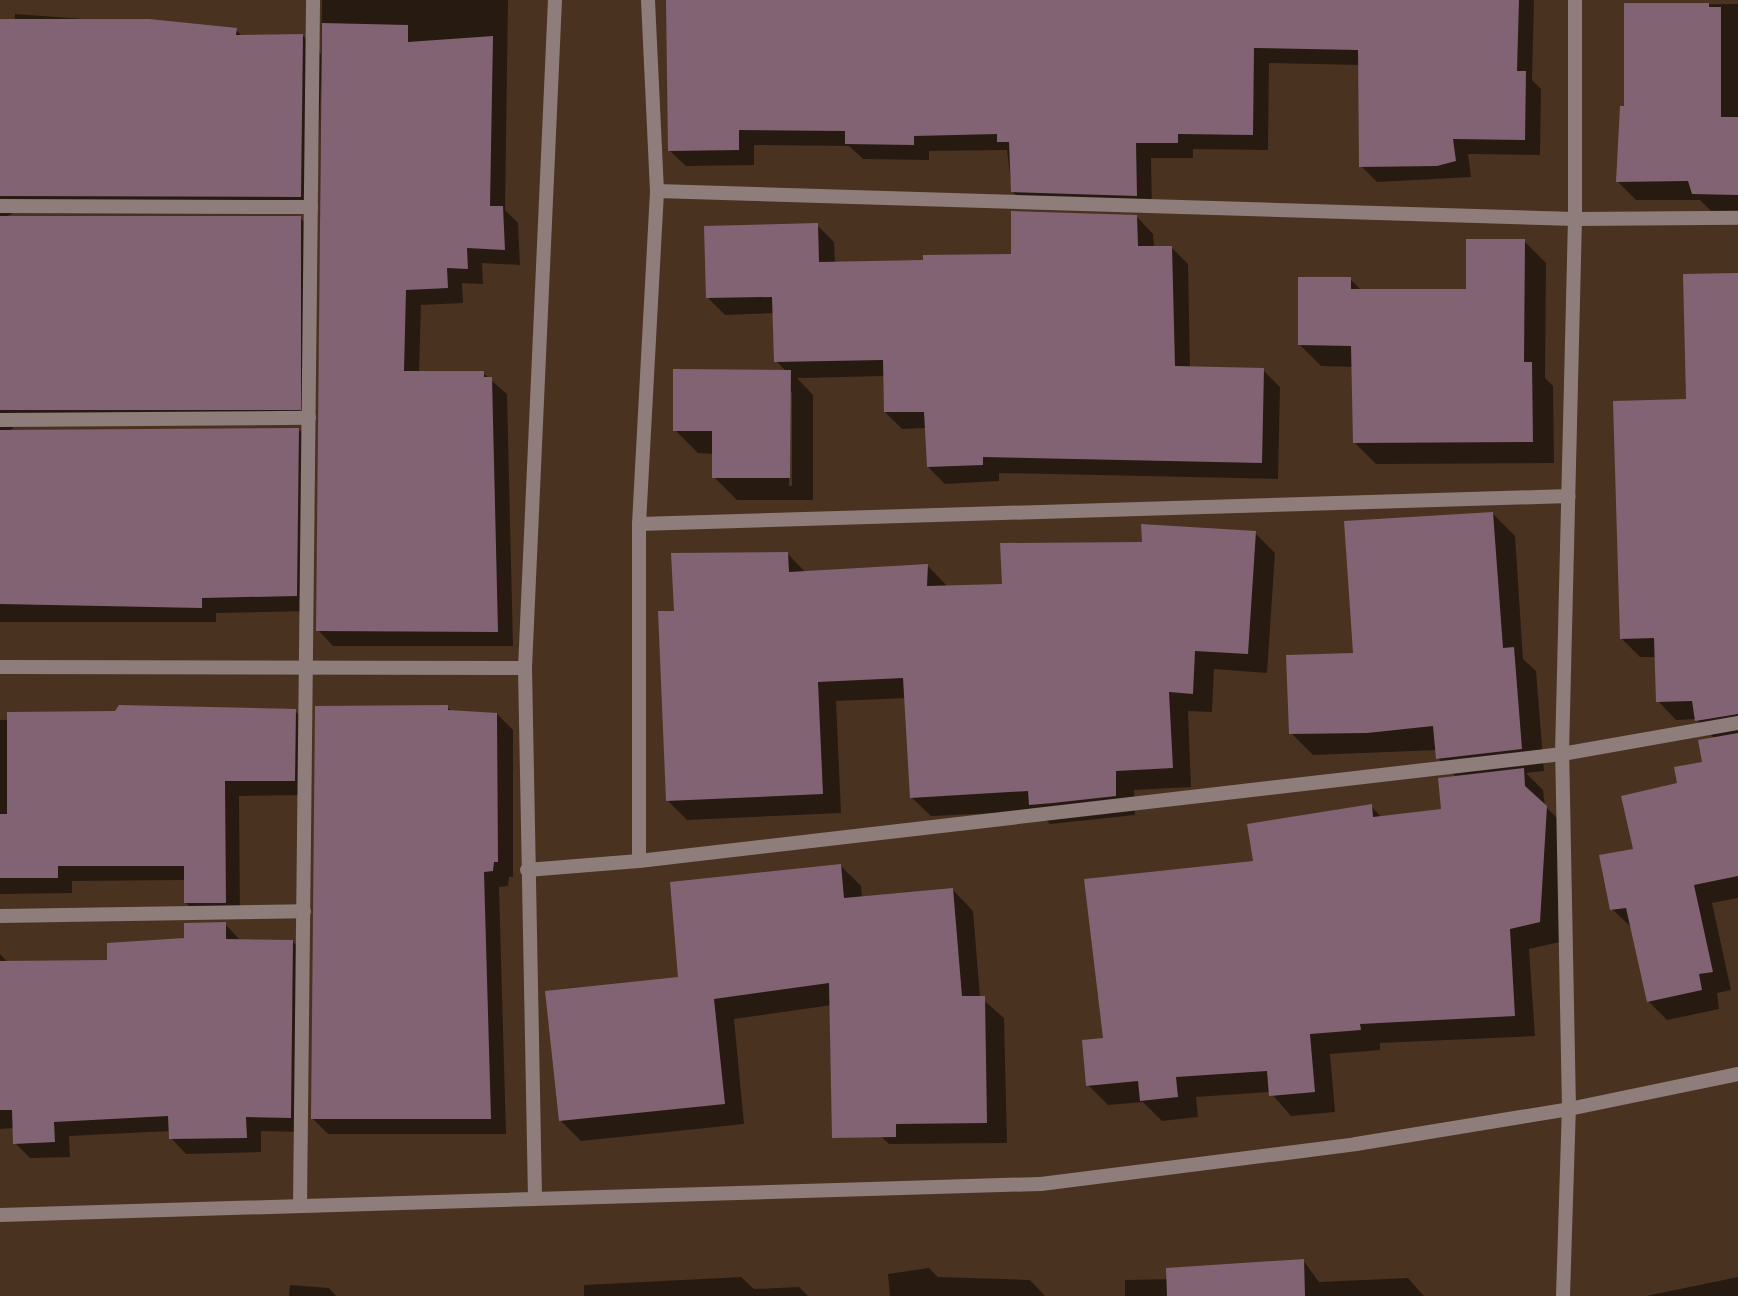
<!DOCTYPE html>
<html>
<head>
<meta charset="utf-8">
<style>
  body { margin:0 }
  #map { position:relative; width:1738px; height:1296px; overflow:hidden; background:#4a3220; font-family:"Noto Sans",sans-serif }
  div>[style] { position:absolute }
  .shadow>* { inset:0; background:#0007 }
  .building>* { inset:0; background:#816374; transform-origin:0 0 }
  .minor>* { height:14px; margin:-7px; padding:0 7px; transform-origin:7px; border-radius:7px; background:#8e7d7b }
  .tertiary>* { height:14px; margin:-7px; padding:0 7px; transform-origin:7px; border-radius:7px; background:#8e7d7b }
  span { translate:-50% -50%; white-space:nowrap; text-align:center; line-height:1.15; -webkit-text-stroke:5px #3f2716; paint-order:stroke }
</style>
</head>
<body>
<div id="map">
  <div class="shadow">
    <div style="clip-path:polygon(322px 0,508px 0,505px 210px,518px 223px,520px 265px,482px 263px,483px 284px,462px 283px,463px 303px,421px 305px,419px 373px,483px 373px,507px 394px,513px 646px,333px 646px,318px 630px,321px 79px,316px 212px,16px 211px,6px 217px,300px 218px,316px 234px,314px 423px,16px 425px,10px 431px,298px 429px,314px 445px,312px 611px,216px 613px,216px 622px,0 622px,0 21px,15px 21px,15px 14px,236px 30px,242px 36px,302px 35px,321px 54px)"></div>
    <div style="clip-path:polygon(668px 0,1534px 0,1532px 80px,1541px 89px,1540px 155px,1468px 154px,1471px 177px,1377px 182px,1361px 166px,1360px 65px,1269px 63px,1268px 150px,1193px 149px,1193px 158px,1151px 158px,1152px 211px,1028px 207px,1012px 191px,1007px 150px,929px 151px,929px 160px,863px 159px,849px 146px,754px 145px,754px 165px,686px 166px,670px 151px)"></div>
    <div style="clip-path:polygon(1738px 4px,1738px 213px,1712px 212px,1700px 200px,1636px 200px,1618px 182px,1626px 108px,1626px 5px)"></div>
    <div style="clip-path:polygon(evenodd,1137px 217px,1153px 234px,1154px 247px,1171px 247px,1188px 264px,1190px 369px,1263px 370px,1280px 387px,1278px 479px,999px 473px,999px 481px,945px 484px,928px 467px,926px 428px,902px 429px,885px 412px,885px 376px,797px 378px,813px 395px,813px 500px,737px 500px,714px 477px,714px 454px,698px 453px,675px 430px,786px 371px,776px 361px,774px 313px,725px 315px,708px 298px,817px 225px,834px 242px,835px 263px,925px 261px,1012px 255px,1137px 217px,789px 392px,792px 392px,792px 486px,789px 486px,789px 392px)"></div>
    <div style="clip-path:polygon(1524px 241px,1546px 263px,1545px 378px,1553px 386px,1554px 463px,1376px 464px,1355px 443px,1353px 367px,1321px 366px,1300px 345px,1350px 279px,1362px 291px,1467px 291px)"></div>
    <div style="clip-path:polygon(1738px 275px,1738px 898px,1712px 903px,1731px 990px,1717px 993px,1719px 1009px,1667px 1020px,1648px 1001px,1632px 928px,1612px 909px,1635px 850px,1679px 784px,1704px 764px,1715px 739px,1696px 719px,1676px 720px,1658px 701px,1657px 657px,1640px 657px,1621px 638px)"></div>
    <div style="clip-path:polygon(1493px 514px,1515px 536px,1523px 659px,1536px 671px,1544px 771px,1526px 773px,1543px 790px,1545px 806px,1567px 828px,1560px 942px,1529px 949px,1535px 1036px,1380px 1043px,1380px 1050px,1330px 1054px,1335px 1112px,1291px 1116px,1270px 1092px,1196px 1097px,1198px 1117px,1162px 1121px,1143px 1102px,1108px 1105px,1088px 1085px,1104px 1040px,1255px 862px,1371px 806px,1382px 818px,1443px 811px,1457px 778px,1438px 758px,1437px 750px,1313px 755px,1291px 733px,1355px 655px)"></div>
    <div style="clip-path:polygon(1255px 533px,1275px 553px,1267px 673px,1214px 669px,1212px 712px,1188px 711px,1191px 787px,1134px 790px,1135px 815px,1050px 824px,1037px 811px,931px 816px,911px 797px,906px 698px,836px 701px,841px 813px,687px 820px,667px 800px,676px 612px,788px 554px,806px 573px,928px 566px,947px 586px,1004px 586px,1144px 543px)"></div>
    <div style="clip-path:polygon(447px 707px,453px 712px,497px 714px,513px 730px,513px 877px,509px 877px,508px 886px,499px 887px,506px 1134px,328px 1134px,312px 1118px)"></div>
    <div style="clip-path:polygon(295px 711px,310px 726px,309px 795px,239px 796px,240px 917px,201px 918px,186px 903px,186px 880px,72px 881px,72px 893px,0 894px,0 720px)"></div>
    <div style="clip-path:polygon(841px 866px,861px 886px,862px 898px,953px 890px,973px 911px,980px 997px,1004px 1018px,1007px 1143px,889px 1144px,868px 1124px,832px 1005px,734px 1019px,744px 1124px,581px 1141px,561px 1121px,680px 979px)"></div>
    <div style="clip-path:polygon(225px 924px,241px 941px,293px 942px,308px 957px,306px 1132px,261px 1131px,261px 1152px,186px 1154px,171px 1138px,170px 1131px,69px 1136px,70px 1157px,30px 1158px,15px 1143px,15px 1128px,0 1129px,0 954px,9px 963px,109px 962px)"></div>
    <div style="clip-path:polygon(1303px 1260px,1319px 1282px,1408px 1278px,1424px 1296px,1125px 1296px,1125px 1280px,1178px 1279px,1177px 1269px)"></div>
    <div style="clip-path:polygon(929px 1268px,938px 1277px,1030px 1280px,1045px 1296px,890px 1296px,888px 1274px)"></div>
    <div style="clip-path:polygon(741px 1277px,754px 1289px,799px 1287px,808px 1296px,584px 1296px,584px 1285px)"></div>
    <div style="clip-path:polygon(1738px 1277px,1738px 1296px,1646px 1296px)"></div>
    <div style="clip-path:polygon(290px 1285px,329px 1288px,336px 1296px,289px 1296px)"></div>
  </div>
  <div class="building">
    <div style="clip-path:polygon(666px 0,1519px 0,1517px 71px,1526px 71px,1525px 140px,1453px 139px,1456px 161px,1437px 166px,1359px 167px,1358px 50px,1254px 48px,1253px 135px,1178px 134px,1178px 143px,1136px 143px,1137px 196px,1011px 192px,1009px 142px,997px 142px,997px 134px,914px 136px,914px 145px,845px 144px,845px 131px,739px 130px,739px 150px,668px 151px)"></div>
    <div style="clip-path:polygon(1624px 3px,1709px 3px,1709px 7px,1721px 7px,1721px 117px,1738px 117px,1738px 195px,1692px 194px,1688px 181px,1616px 182px,1620px 106px,1624px 106px)"></div>
    <div style="clip-path:polygon(0 19px,149px 19px,237px 28px,236px 35px,303px 34px,301px 197px,0 196px)"></div>
    <div style="clip-path:polygon(322px 23px,408px 25px,408px 42px,493px 36px,490px 206px,503px 206px,505px 250px,467px 248px,468px 269px,447px 268px,448px 288px,406px 290px,404px 371px,484px 371px,484px 377px,492px 377px,498px 632px,316px 631px)"></div>
    <div style="clip-path:polygon(1011px 211px,1137px 215px,1138px 246px,1172px 246px,1175px 366px,1264px 368px,1262px 463px,983px 457px,983px 465px,927px 467px,924px 412px,884px 412px,883px 360px,774px 362px,772px 297px,706px 298px,704px 226px,818px 223px,819px 262px,923px 260px,923px 255px,1011px 254px)"></div>
    <div style="left:0;top:216px;width:301px;height:194px"></div>
    <div style="clip-path:polygon(1466px 239px,1525px 239px,1524px 362px,1532px 362px,1533px 442px,1353px 443px,1351px 346px,1298px 345px,1298px 277px,1351px 277px,1351px 289px,1466px 289px)"></div>
    <div style="clip-path:polygon(1738px 273px,1738px 714px,1695px 721px,1692px 701px,1656px 702px,1654px 638px,1620px 639px,1613px 401px,1686px 399px,1683px 274px)"></div>
    <div style="clip-path:polygon(673px 369px,791px 370px,790px 478px,712px 478px,712px 431px,673px 431px)"></div>
    <div style="clip-path:polygon(299px 428px,297px 596px,202px 598px,202px 608px,0 604px,0 430px)"></div>
    <div style="clip-path:polygon(1493px 512px,1503px 648px,1514px 647px,1522px 749px,1436px 759px,1433px 726px,1367px 733px,1289px 734px,1286px 655px,1353px 653px,1344px 521px)"></div>
    <div style="clip-path:polygon(1141px 524px,1256px 531px,1248px 654px,1195px 651px,1193px 694px,1169px 692px,1173px 768px,1116px 771px,1116px 796px,1053px 803px,1029px 805px,1028px 791px,910px 798px,903px 678px,818px 682px,823px 794px,666px 801px,658px 611px,674px 611px,671px 553px,788px 552px,789px 572px,928px 564px,927px 586px,1002px 584px,1000px 543px,1142px 542px)"></div>
    <div style="clip-path:polygon(119px 705px,296px 709px,295px 781px,225px 781px,226px 903px,184px 903px,184px 866px,58px 866px,58px 878px,0 878px,0 814px,7px 814px,7px 712px,115px 711px)"></div>
    <div style="clip-path:polygon(448px 705px,448px 710px,497px 713px,498px 862px,494px 862px,493px 871px,484px 872px,491px 1119px,311px 1119px,315px 706px)"></div>
    <div style="clip-path:polygon(1738px 733px,1738px 876px,1694px 885px,1713px 972px,1699px 974px,1702px 990px,1647px 1002px,1626px 908px,1610px 910px,1599px 855px,1633px 849px,1621px 796px,1677px 783px,1674px 767px,1702px 762px,1698px 740px)"></div>
    <div style="clip-path:polygon(1524px 768px,1525px 786px,1547px 806px,1540px 922px,1510px 929px,1515px 1016px,1360px 1024px,1361px 1030px,1310px 1034px,1315px 1092px,1269px 1096px,1267px 1071px,1176px 1077px,1178px 1097px,1140px 1101px,1138px 1081px,1086px 1086px,1082px 1040px,1103px 1038px,1084px 879px,1253px 861px,1247px 824px,1372px 804px,1373px 817px,1441px 809px,1438px 778px)"></div>
    <div style="clip-path:polygon(841px 864px,844px 898px,953px 888px,962px 996px,985px 996px,987px 1123px,896px 1124px,896px 1137px,832px 1138px,829px 983px,714px 999px,725px 1104px,559px 1121px,545px 991px,678px 977px,670px 882px)"></div>
    <div style="clip-path:polygon(226px 922px,226px 939px,293px 940px,291px 1118px,246px 1117px,247px 1138px,169px 1139px,168px 1116px,54px 1122px,55px 1142px,13px 1144px,12px 1110px,0 1110px,0 961px,107px 960px,107px 943px,184px 938px,184px 923px)"></div>
    <div style="clip-path:polygon(1304px 1259px,1305px 1296px,1167px 1296px,1166px 1268px)"></div>
  </div>
  <div class="minor">
    <div style="left:657px;top:191px;width:918px;rotate:1.75deg"></div>
    <div style="left:1575px;top:219px;width:163px;rotate:-0.4deg"></div>
    <div style="left:0;top:206px;width:311px;rotate:0.2deg"></div>
    <div style="left:0;top:420px;width:309px;rotate:-0.4deg"></div>
    <div style="left:639px;top:524px;width:930px;rotate:-1.72deg"></div>
    <div style="left:0;top:667px;width:525px;rotate:0.11deg"></div>
    <div style="left:639px;top:861px;width:929px;rotate:-6.61deg"></div>
    <div style="left:1562px;top:754px;width:179px;rotate:-10deg"></div>
    <div style="left:527px;top:870px;width:112px;rotate:-4.6deg"></div>
    <div style="left:639px;top:861px;width:337px;rotate:-90deg"></div>
    <div style="left:639px;top:524px;width:333px;rotate:-86.9deg"></div>
    <div style="left:657px;top:191px;width:191px;rotate:-92.7deg"></div>
    <div style="left:0;top:916px;width:304px;rotate:-0.9deg"></div>
    <div style="left:535px;top:1198px;width:530px;rotate:-91.08deg"></div>
    <div style="left:525px;top:668px;width:669px;rotate:-87.43deg"></div>
    <div style="left:300px;top:1206px;width:1206px;rotate:-89.38deg"></div>
    <div style="left:1563px;top:1296px;width:187px;rotate:-88.2deg"></div>
    <div style="left:1569px;top:1109px;width:355px;rotate:-91.1deg"></div>
    <div style="left:1562px;top:754px;width:535px;rotate:-88.61deg"></div>
    <div style="left:1575px;top:219px;width:219px;rotate:-90deg"></div>
  </div>
  <div class="tertiary">
    <div style="left:0;top:1215px;width:1041px;rotate:-1.71deg"></div>
    <div style="left:1041px;top:1184px;width:318px;rotate:-7.2deg"></div>
    <div style="left:1356px;top:1144px;width:216px;rotate:-9.3deg"></div>
    <div style="left:1569px;top:1109px;width:173px;rotate:-11.7deg"></div>
  </div>
</div>
</body>
</html>
